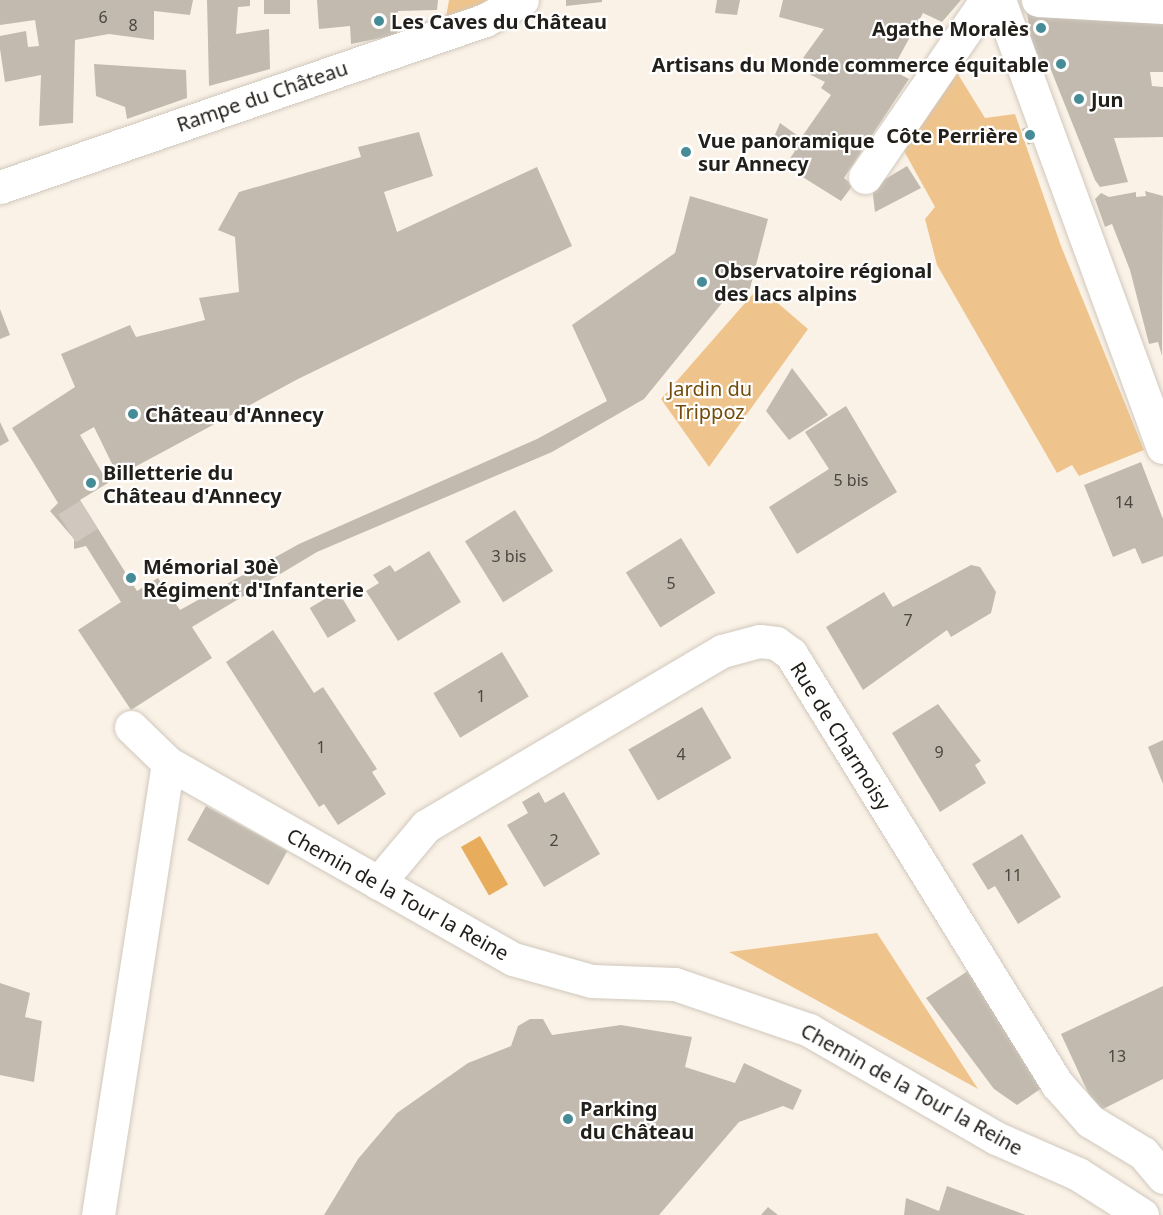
<!DOCTYPE html>
<html>
<head>
<meta charset="utf-8">
<style>
  body { margin:0 }
  #map { position:relative; width:1163px; height:1215px; overflow:hidden; background:#fbf2e7; font-family:"Noto Sans",sans-serif }
  div>[style] { position:absolute }
  .green>* { inset:0; background:#efc48c }
  .water>* { inset:0; background:#e7ad5c; transform-origin:0 0 }
  .building>* { inset:0; background:#c2baaf; transform-origin:0 0 }
  .minor-tunnel>* { height:33px; margin-top:-16.5px; transform-origin:0; background:repeating-linear-gradient(90deg,#d0c8be 0 33px,transparent 0 49px) }
  .roads { filter:drop-shadow(0 0 2px #d0c8bd) drop-shadow(0 0 2px #d0c8bd) }
  .minor>* { height:33px; margin:-16.5px; padding:0 16.5px; transform-origin:16.5px; border-radius:16.5px; background:#fff }
  .dots>* { width:16px; height:16px; translate:-50% -50%; box-sizing:border-box; border:3px solid #fff; border-radius:50% }
  span { translate:-50% -50%; white-space:nowrap; text-align:center; line-height:1.15; -webkit-text-stroke:4.5px #fff; paint-order:stroke }
  .number-label { font-size:16px; color:#4b4641 }
  .number-label span { -webkit-text-stroke-width:0 }
  .poi-label { font-size:20px; color:#23201c; font-weight:700 }
  .left { translate:0 -50%; text-align:left }
  .right { translate:-100% -50%; text-align:right }
  .street-label { font-size:20px; color:#23201c }
  .park-label { font-size:20px; color:#724c0c }
</style>
</head>
<body>
<div id="map">
  <div class="green">
    <div style="clip-path:polygon(449px 0,508px 0,445px 23px)"></div>
    <div style="clip-path:polygon(956px 71px,985px 118px,1015px 114px,1061px 246px,1144px 450px,1079px 476px,1072px 465px,1057px 473px,937px 265px,925px 219px,935px 207px,904px 151px)"></div>
    <div style="clip-path:polygon(759px 287px,808px 329px,709px 467px,661px 399px)"></div>
    <div style="clip-path:polygon(877px 933px,978px 1089px,729px 952px)"></div>
  </div>
  <div class="water">
    <div style="left:480px;top:836px;width:56px;height:22px;rotate:60deg"></div>
  </div>
  <div class="building">
    <div style="clip-path:polygon(0 0,193px 0,190px 15px,154px 11px,154px 40px,109px 34px,75px 40px,73px 123px,39px 126px,41px 75px,5px 82px,0 49px,0 36px,26px 31px,28px 47px,39px 46px,35px 20px,0 25px)"></div>
    <div style="clip-path:polygon(207px 0,250px 0,250px 6px,238px 7px,236px 34px,269px 29px,270px 69px,209px 86px)"></div>
    <div style="left:264px;top:0;width:26px;height:14px"></div>
    <div style="clip-path:polygon(317px 0,438px 0,437px 10px,398px 11px,397px 35px,351px 44px,350px 26px,319px 29px)"></div>
    <div style="clip-path:polygon(566px 0,602px 0,602px 2px,566px 6px)"></div>
    <div style="clip-path:polygon(717px 0,740px 0,737px 15px,715px 13px)"></div>
    <div style="clip-path:polygon(783px 0,961px 0,942px 22px,923px 13px,892px 70px,909px 79px,844px 178px,853px 185px,841px 201px,785px 166px,795px 151px,774px 137px,780px 123px,801px 138px,831px 95px,821px 88px,825px 82px,807px 73px,813px 64px,803px 58px,824px 29px,779px 17px)"></div>
    <div style="clip-path:polygon(1027px 13px,1163px 18px,1163px 72px,1150px 72px,1152px 86px,1163px 87px,1163px 137px,1114px 138px,1128px 182px,1100px 187px,1095px 180px,1047px 60px,1040px 62px,1032px 45px)"></div>
    <div style="clip-path:polygon(94px 64px,186px 70px,187px 98px,127px 119px,125px 107px,96px 96px)"></div>
    <div style="left:1032px;top:125px;width:17px;height:11px;rotate:69deg"></div>
    <div style="clip-path:polygon(419px 132px,433px 176px,384px 192px,397px 232px,537px 167px,572px 246px,298px 379px,118px 476px,94px 427px,80px 435px,108px 483px,80px 500px,137px 591px,158px 578px,180px 610px,299px 544px,537px 439px,607px 401px,572px 325px,675px 253px,690px 196px,768px 219px,748px 296px,731px 292px,644px 399px,552px 452px,317px 552px,192px 627px,212px 658px,131px 710px,78px 630px,121px 602px,86px 546px,74px 549px,74px 539px,50px 511px,58px 503px,12px 428px,75px 387px,61px 354px,130px 325px,136px 337px,205px 320px,199px 298px,239px 292px,235px 237px,218px 230px,239px 192px,361px 157px,358px 147px)"></div>
    <div style="clip-path:polygon(907px 166px,921px 188px,875px 212px,872px 187px)"></div>
    <div style="clip-path:polygon(1145px 191px,1163px 196px,1162px 356px,1158px 342px,1149px 344px,1130px 270px,1112px 224px,1105px 227px,1095px 199px,1101px 193px,1109px 197px,1136px 192px,1136px 197px,1146px 196px)"></div>
    <div style="clip-path:polygon(0 309px,10px 335px,0 339px)"></div>
    <div style="clip-path:polygon(792px 368px,828px 415px,789px 440px,766px 411px)"></div>
    <div style="clip-path:polygon(846px 406px,897px 492px,797px 554px,769px 507px,829px 469px,805px 432px)"></div>
    <div style="clip-path:polygon(0 422px,9px 441px,0 446px)"></div>
    <div style="clip-path:polygon(1141px 462px,1163px 519px,1163px 556px,1142px 564px,1135px 548px,1113px 557px,1084px 485px)"></div>
    <div style="left:515px;top:510px;width:72px;height:59px;rotate:58deg"></div>
    <div style="left:681px;top:538px;width:65px;height:65px;rotate:58deg"></div>
    <div style="clip-path:polygon(429px 551px,461px 602px,398px 641px,366px 591px,379px 583px,373px 575px,390px 565px,395px 572px)"></div>
    <div style="clip-path:polygon(971px 565px,980px 567px,996px 592px,991px 613px,951px 637px,947px 630px,863px 690px,826px 627px,884px 592px,893px 607px)"></div>
    <div style="left:338px;top:591px;width:35px;height:33px;rotate:59deg"></div>
    <div style="clip-path:polygon(273px 630px,314px 693px,323px 687px,377px 769px,372px 772px,386px 794px,338px 825px,324px 804px,319px 807px,226px 662px)"></div>
    <div style="left:502px;top:652px;width:52px;height:80px;rotate:59deg"></div>
    <div style="clip-path:polygon(938px 704px,981px 761px,975px 765px,986px 783px,940px 812px,892px 733px)"></div>
    <div style="left:702px;top:707px;width:59px;height:85px;rotate:60deg"></div>
    <div style="clip-path:polygon(1163px 740px,1163px 784px,1148px 747px)"></div>
    <div style="clip-path:polygon(539px 792px,545px 803px,564px 792px,600px 854px,544px 887px,507px 825px,528px 813px,522px 802px)"></div>
    <div style="left:206px;top:806px;width:93px;height:39px;rotate:29deg"></div>
    <div style="clip-path:polygon(1022px 834px,1061px 897px,1018px 924px,995px 886px,988px 890px,972px 864px)"></div>
    <div style="clip-path:polygon(968px 971px,1042px 1088px,1017px 1105px,994px 1089px,926px 998px)"></div>
    <div style="clip-path:polygon(0 983px,30px 993px,25px 1017px,42px 1021px,34px 1082px,0 1075px)"></div>
    <div style="clip-path:polygon(1163px 986px,1163px 1079px,1097px 1112px,1061px 1034px)"></div>
    <div style="clip-path:polygon(530px 1019px,543px 1019px,552px 1035px,621px 1025px,692px 1037px,685px 1067px,735px 1083px,744px 1063px,802px 1090px,793px 1110px,783px 1106px,739px 1122px,659px 1215px,324px 1215px,358px 1159px,397px 1113px,468px 1063px,511px 1046px,518px 1026px)"></div>
    <div style="clip-path:polygon(947px 1186px,1001px 1206px,1026px 1215px,904px 1215px,906px 1198px,939px 1211px)"></div>
    <div style="clip-path:polygon(768px 1207px,778px 1215px,761px 1215px)"></div>
  </div>
  <div class="minor-tunnel">
    <div style="left:67px;top:528px;width:26px;rotate:-32deg"></div>
  </div>
  <div class="roads">
    <div class="minor">
      <div style="left:999px;top:0;width:476px;rotate:69.9deg"></div>
      <div style="left:1038px;top:0;width:125px;rotate:3.2deg"></div>
      <div style="left:865px;top:177px;width:214px;rotate:-55.6deg"></div>
      <div style="left:0;top:187px;width:513px;rotate:-19deg"></div>
      <div style="left:485px;top:20px;width:42px;rotate:-28.4deg"></div>
      <div style="left:131px;top:727px;width:52px;rotate:44.2deg"></div>
      <div style="left:168px;top:763px;width:397px;rotate:29.6deg"></div>
      <div style="left:513px;top:959px;width:82px;rotate:15.6deg"></div>
      <div style="left:592px;top:981px;width:83px;rotate:2.1deg"></div>
      <div style="left:675px;top:984px;width:142px;rotate:18.9deg"></div>
      <div style="left:809px;top:1030px;width:216px;rotate:30deg"></div>
      <div style="left:996px;top:1138px;width:90px;rotate:23.7deg"></div>
      <div style="left:1078px;top:1174px;width:76px;rotate:32.6deg"></div>
      <div style="left:378px;top:883px;width:75px;rotate:-49.9deg"></div>
      <div style="left:426px;top:826px;width:344px;rotate:-30.6deg"></div>
      <div style="left:722px;top:651px;width:39px;rotate:-15deg"></div>
      <div style="left:760px;top:641px;width:16px;rotate:7deg"></div>
      <div style="left:776px;top:643px;width:19px;rotate:36deg"></div>
      <div style="left:791px;top:654px;width:506px;rotate:58.26deg"></div>
      <div style="left:1057px;top:1084px;width:50px;rotate:48.3deg"></div>
      <div style="left:1090px;top:1121px;width:62px;rotate:31.1deg"></div>
      <div style="left:1143px;top:1153px;width:31px;rotate:50deg"></div>
      <div style="left:98px;top:1215px;width:457px;rotate:-81.2deg"></div>
    </div>
  </div>
  <div class="dots">
    <div style="left:379px;top:21px;background:#468c96"></div>
    <div style="left:1041px;top:28px;background:#468c96"></div>
    <div style="left:1061px;top:64px;background:#468c96"></div>
    <div style="left:1079px;top:99px;background:#468c96"></div>
    <div style="left:1030px;top:135px;background:#468c96"></div>
    <div style="left:686px;top:152px;background:#468c96"></div>
    <div style="left:702px;top:282px;background:#468c96"></div>
    <div style="left:133px;top:414px;background:#468c96"></div>
    <div style="left:91px;top:483px;background:#468c96"></div>
    <div style="left:131px;top:578px;background:#468c96"></div>
    <div style="left:568px;top:1119px;background:#468c96"></div>
  </div>
  <div class="number-label">
    <span style="left:103px;top:17px">6</span>
    <span style="left:133px;top:25px">8</span>
    <span style="left:851px;top:480px">5 bis</span>
    <span style="left:1124px;top:502px">14</span>
    <span style="left:509px;top:556px">3 bis</span>
    <span style="left:671px;top:583px">5</span>
    <span style="left:908px;top:620px">7</span>
    <span style="left:481px;top:696px">1</span>
    <span style="left:321px;top:747px">1</span>
    <span style="left:939px;top:752px">9</span>
    <span style="left:681px;top:754px">4</span>
    <span style="left:554px;top:840px">2</span>
    <span style="left:1013px;top:875px">11</span>
    <span style="left:1117px;top:1056px">13</span>
  </div>
  <div class="poi-label">
    <span class="left" style="left:391px;top:21px">Les Caves du Château</span>
    <span class="right" style="left:1029px;top:28px">Agathe Moralès</span>
    <span class="right" style="left:1049px;top:64px">Artisans du Monde commerce équitable</span>
    <span class="left" style="left:1091px;top:99px">Jun</span>
    <span class="right" style="left:1018px;top:135px">Côte Perrière</span>
    <span class="left" style="left:698px;top:152px">Vue panoramique<br>sur Annecy</span>
    <span class="left" style="left:714px;top:282px">Observatoire régional<br>des lacs alpins</span>
    <span class="left" style="left:145px;top:414px">Château d'Annecy</span>
    <span class="left" style="left:103px;top:484px">Billetterie du<br>Château d'Annecy</span>
    <span class="left" style="left:143px;top:578px">Mémorial 30è<br>Régiment d'Infanterie</span>
    <span class="left" style="left:580px;top:1120px">Parking<br>du Château</span>
  </div>
  <div class="street-label">
    <span style="left:262px;top:96px;rotate:-19deg">Rampe du Château</span>
    <span style="left:841px;top:736px;rotate:58deg">Rue de Charmoisy</span>
    <span style="left:398px;top:894px;rotate:29deg">Chemin de la Tour la Reine</span>
    <span style="left:912px;top:1089px;rotate:29deg">Chemin de la Tour la Reine</span>
  </div>
  <div class="park-label">
    <span style="left:710px;top:400px">Jardin du<br>Trippoz</span>
  </div>
</div>
</body>
</html>
